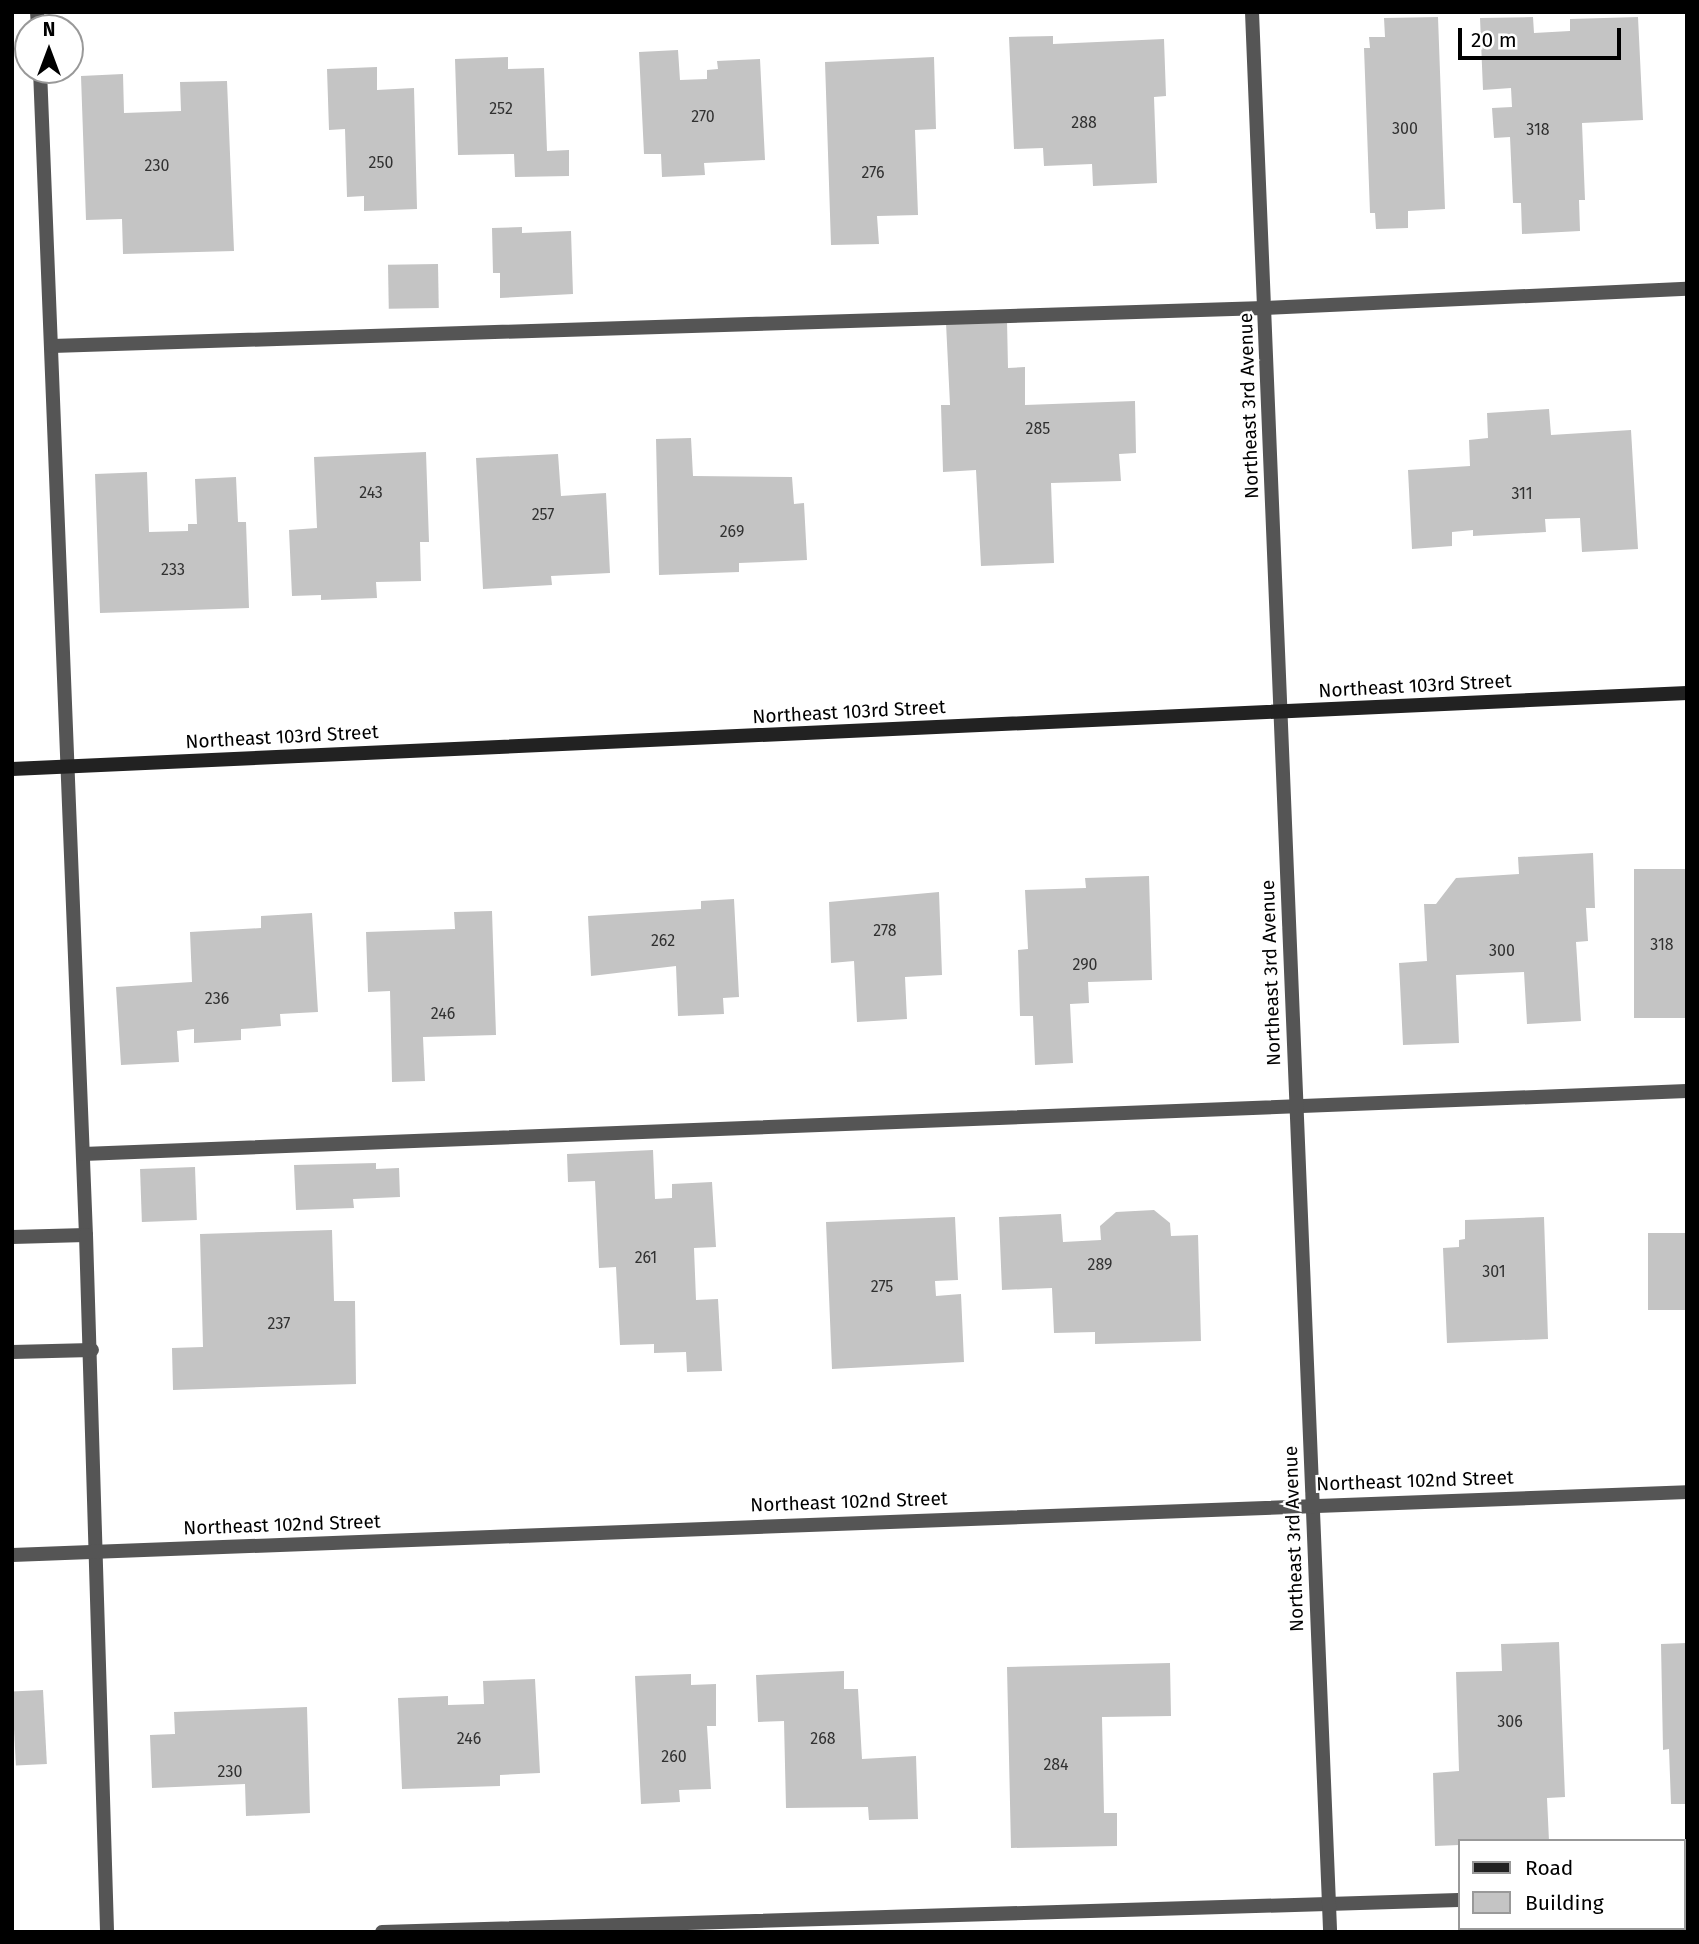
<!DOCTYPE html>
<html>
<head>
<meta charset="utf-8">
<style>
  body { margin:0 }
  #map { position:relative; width:1699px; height:1944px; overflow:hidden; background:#fff; font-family:"Fira Sans",sans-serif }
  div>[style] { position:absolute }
  .building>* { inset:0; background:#c4c4c4; transform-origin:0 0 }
  .lane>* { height:14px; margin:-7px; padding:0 7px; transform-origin:7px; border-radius:7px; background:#555 }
  .street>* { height:14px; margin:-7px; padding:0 7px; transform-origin:7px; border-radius:7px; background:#555 }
  .secondary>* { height:14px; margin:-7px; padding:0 7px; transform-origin:7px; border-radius:7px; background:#222 }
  span { translate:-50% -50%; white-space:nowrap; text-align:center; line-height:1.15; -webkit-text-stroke:5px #fff; paint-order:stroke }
  .number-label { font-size:16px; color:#313131 }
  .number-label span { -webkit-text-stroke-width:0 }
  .street-label { font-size:19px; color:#000 }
  .frame { position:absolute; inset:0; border:14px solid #000; pointer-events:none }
  .legend { position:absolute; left:1458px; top:1839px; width:228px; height:91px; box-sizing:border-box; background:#fff; border:2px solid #999; margin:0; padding:9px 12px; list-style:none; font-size:21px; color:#000 }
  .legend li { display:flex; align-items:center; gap:14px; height:35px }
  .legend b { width:35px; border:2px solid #999 }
  .north { position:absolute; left:14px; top:14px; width:70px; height:70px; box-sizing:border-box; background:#fff; border:2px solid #999; border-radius:50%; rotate:0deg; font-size:19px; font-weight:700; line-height:28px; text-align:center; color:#000 }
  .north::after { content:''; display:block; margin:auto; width:24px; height:32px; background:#000; clip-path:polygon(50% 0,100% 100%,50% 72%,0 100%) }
  .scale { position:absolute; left:1458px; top:28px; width:163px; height:32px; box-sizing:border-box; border:4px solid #000; border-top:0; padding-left:9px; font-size:21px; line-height:24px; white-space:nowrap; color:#000; -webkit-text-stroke:5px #fff; paint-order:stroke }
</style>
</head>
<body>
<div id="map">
  <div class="building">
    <div style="clip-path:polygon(1438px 17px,1445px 209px,1408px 211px,1408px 228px,1376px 229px,1375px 213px,1370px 213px,1364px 48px,1370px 48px,1369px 37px,1385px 37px,1384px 18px)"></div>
    <div style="clip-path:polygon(1533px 17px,1534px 33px,1570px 31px,1570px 19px,1638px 17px,1643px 120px,1582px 123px,1585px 200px,1579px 200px,1580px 231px,1522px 234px,1521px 203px,1513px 203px,1510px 137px,1494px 138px,1492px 108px,1512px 107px,1511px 88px,1483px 90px,1480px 18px)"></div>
    <div style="clip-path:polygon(1053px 36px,1053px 44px,1164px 39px,1166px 96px,1154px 97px,1157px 183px,1093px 186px,1092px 164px,1044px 166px,1043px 148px,1014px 149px,1009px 37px)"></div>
    <div style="clip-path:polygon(678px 50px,680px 80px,707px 79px,707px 70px,718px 69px,717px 61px,760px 59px,765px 160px,704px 163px,705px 175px,662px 177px,661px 154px,644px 154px,639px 52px)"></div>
    <div style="clip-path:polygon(508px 57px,508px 69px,544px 68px,547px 151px,569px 150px,569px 176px,515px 177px,514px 154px,458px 155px,455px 59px)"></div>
    <div style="clip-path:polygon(934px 57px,936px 129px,915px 130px,918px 215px,877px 216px,879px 244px,831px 245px,825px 62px)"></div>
    <div style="clip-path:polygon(377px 67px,377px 90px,414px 88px,417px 209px,364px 211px,364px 196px,347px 197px,345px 129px,329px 130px,327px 69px)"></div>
    <div style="clip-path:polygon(123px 74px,124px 113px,181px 111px,180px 82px,227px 81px,234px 251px,123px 254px,122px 219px,86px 220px,81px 76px)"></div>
    <div style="clip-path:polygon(522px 227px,522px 233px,571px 231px,573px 294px,500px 298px,500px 273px,493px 273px,492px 228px)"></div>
    <div style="left:438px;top:264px;width:44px;height:50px;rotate:89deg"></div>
    <div style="clip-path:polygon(1007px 320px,1008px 368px,1025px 367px,1025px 405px,1135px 401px,1136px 453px,1119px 454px,1121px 481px,1051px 483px,1054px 563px,981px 566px,976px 470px,943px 472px,941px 405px,950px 405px,946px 323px)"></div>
    <div style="clip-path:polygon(1549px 409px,1551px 435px,1631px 430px,1638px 549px,1582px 552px,1580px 518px,1545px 519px,1546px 532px,1473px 536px,1473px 530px,1452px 532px,1452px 546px,1412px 549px,1408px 470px,1470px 466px,1469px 440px,1488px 438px,1487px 413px)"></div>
    <div style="clip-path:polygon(691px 438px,693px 476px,792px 477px,794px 504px,804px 503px,807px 560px,739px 563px,739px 572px,659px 575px,656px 439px)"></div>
    <div style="clip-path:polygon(426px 452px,429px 542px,420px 542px,421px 581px,376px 582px,377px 598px,321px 600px,321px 595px,292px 596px,289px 530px,317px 528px,314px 457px)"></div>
    <div style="clip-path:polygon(558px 454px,561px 496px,606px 493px,610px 573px,551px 576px,552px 585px,483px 589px,476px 458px)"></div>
    <div style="clip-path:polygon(147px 472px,149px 532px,188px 531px,188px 524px,197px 524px,195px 479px,236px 477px,238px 522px,246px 522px,249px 608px,100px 613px,95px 474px)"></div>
    <div style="clip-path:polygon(1593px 853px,1595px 908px,1586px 908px,1588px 941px,1576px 942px,1581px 1021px,1527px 1024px,1524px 972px,1456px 975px,1459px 1043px,1403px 1045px,1399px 963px,1427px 961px,1424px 904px,1436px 904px,1456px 878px,1519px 874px,1518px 857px)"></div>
    <div style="left:1687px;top:869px;width:149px;height:53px;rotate:90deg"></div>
    <div style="clip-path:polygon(1149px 876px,1152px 980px,1088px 982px,1089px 1003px,1070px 1004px,1073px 1063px,1035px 1065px,1033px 1016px,1020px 1016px,1018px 950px,1028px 949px,1025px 890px,1086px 888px,1085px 878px)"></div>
    <div style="clip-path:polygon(939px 892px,942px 975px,905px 977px,907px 1019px,857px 1022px,854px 961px,831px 963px,829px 902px)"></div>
    <div style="clip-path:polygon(734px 899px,739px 997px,723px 998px,724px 1014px,678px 1016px,676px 966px,591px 976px,588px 916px,701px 909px,701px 901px)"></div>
    <div style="clip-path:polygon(492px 911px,496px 1035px,423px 1037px,425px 1081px,392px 1082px,390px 991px,368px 992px,366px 932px,455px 929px,454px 912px)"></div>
    <div style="clip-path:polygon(312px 913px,318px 1012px,280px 1014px,281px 1026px,241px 1029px,241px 1040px,194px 1043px,194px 1029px,177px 1031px,179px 1062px,121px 1065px,116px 987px,192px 982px,190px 932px,261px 928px,261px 916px)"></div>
    <div style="clip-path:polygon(653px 1150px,655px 1199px,672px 1198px,672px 1184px,712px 1182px,716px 1247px,694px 1248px,696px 1300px,718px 1299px,722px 1371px,687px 1372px,686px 1352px,654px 1353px,654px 1344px,620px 1345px,616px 1267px,599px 1268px,595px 1181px,568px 1182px,567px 1154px)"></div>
    <div style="clip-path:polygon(376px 1163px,376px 1169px,399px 1168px,400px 1197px,353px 1199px,354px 1208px,296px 1210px,294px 1165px)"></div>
    <div style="left:195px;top:1167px;width:53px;height:55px;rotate:88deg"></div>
    <div style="clip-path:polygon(1154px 1210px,1170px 1223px,1171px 1236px,1198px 1235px,1201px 1341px,1095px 1344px,1095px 1332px,1054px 1333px,1052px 1288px,1002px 1290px,999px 1217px,1061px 1214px,1063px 1242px,1101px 1240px,1100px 1226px,1116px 1212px)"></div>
    <div style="clip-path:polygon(955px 1217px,958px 1280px,935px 1281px,936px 1296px,961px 1294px,964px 1362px,832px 1369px,826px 1222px)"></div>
    <div style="clip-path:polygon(1544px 1217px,1548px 1339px,1447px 1343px,1443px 1248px,1459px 1247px,1459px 1240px,1465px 1239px,1465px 1220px)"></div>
    <div style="clip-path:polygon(332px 1230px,334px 1301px,355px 1301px,356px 1384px,173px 1390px,172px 1348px,203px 1347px,200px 1234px)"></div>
    <div style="left:1687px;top:1233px;width:77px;height:39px;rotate:90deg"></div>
    <div style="clip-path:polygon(1559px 1642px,1565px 1797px,1547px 1798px,1549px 1841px,1459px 1841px,1459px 1845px,1435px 1846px,1433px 1773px,1459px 1771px,1456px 1672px,1502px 1671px,1501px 1644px)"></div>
    <div style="clip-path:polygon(1687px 1643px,1687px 1804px,1671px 1804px,1669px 1749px,1663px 1750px,1661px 1644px)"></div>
    <div style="clip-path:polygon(1170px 1663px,1171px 1716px,1102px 1717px,1104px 1813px,1117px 1813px,1117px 1846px,1011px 1848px,1007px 1667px)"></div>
    <div style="clip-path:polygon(844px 1671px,844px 1689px,858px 1689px,862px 1759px,916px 1756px,918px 1819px,869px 1820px,868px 1807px,786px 1808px,784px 1721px,758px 1722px,756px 1675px)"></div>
    <div style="clip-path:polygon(691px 1674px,691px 1685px,716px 1684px,716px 1726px,707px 1726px,711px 1789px,679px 1790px,680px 1802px,641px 1804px,635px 1676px)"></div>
    <div style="clip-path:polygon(535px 1679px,540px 1773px,500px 1775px,500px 1786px,402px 1789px,398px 1698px,448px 1696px,448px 1705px,484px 1704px,483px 1681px)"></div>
    <div style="left:43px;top:1690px;width:74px;height:31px;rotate:87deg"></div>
    <div style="clip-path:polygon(307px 1707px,310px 1813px,246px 1816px,245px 1784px,152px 1788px,150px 1735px,175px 1734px,174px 1712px)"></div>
  </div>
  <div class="lane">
    <div style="left:37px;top:12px;width:16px;rotate:86deg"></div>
    <div style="left:40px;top:70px;width:1166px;rotate:87.74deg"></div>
    <div style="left:52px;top:346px;width:1213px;rotate:-1.8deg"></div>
    <div style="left:1264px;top:308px;width:423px;rotate:-2.6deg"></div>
    <div style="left:83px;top:1154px;width:1605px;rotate:-2.25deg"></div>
    <div style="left:12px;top:1237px;width:74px;rotate:-1.5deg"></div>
    <div style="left:86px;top:1235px;width:697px;rotate:88.27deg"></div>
    <div style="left:12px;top:1352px;width:80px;rotate:-1.4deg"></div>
    <div style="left:1683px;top:1892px;width:4px"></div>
    <div style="left:382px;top:1932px;width:1077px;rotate:-1.7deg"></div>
  </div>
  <div class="street">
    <div style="left:1252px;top:12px;width:1922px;rotate:87.67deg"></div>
    <div style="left:12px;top:1555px;width:1676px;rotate:-2.15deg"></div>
  </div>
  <div class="secondary">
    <div style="left:12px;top:769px;width:1677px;rotate:-2.6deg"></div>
  </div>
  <div class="number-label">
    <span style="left:501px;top:109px">252</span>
    <span style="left:703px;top:117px">270</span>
    <span style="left:1084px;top:123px">288</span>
    <span style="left:1405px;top:129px">300</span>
    <span style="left:1538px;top:130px">318</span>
    <span style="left:381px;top:163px">250</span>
    <span style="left:157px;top:166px">230</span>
    <span style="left:873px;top:173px">276</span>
    <span style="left:1038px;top:429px">285</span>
    <span style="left:371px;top:493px">243</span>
    <span style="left:1522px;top:494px">311</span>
    <span style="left:543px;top:515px">257</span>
    <span style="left:732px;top:532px">269</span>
    <span style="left:173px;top:570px">233</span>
    <span style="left:885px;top:931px">278</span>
    <span style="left:663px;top:941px">262</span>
    <span style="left:1662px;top:945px">318</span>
    <span style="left:1502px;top:951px">300</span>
    <span style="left:1085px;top:965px">290</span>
    <span style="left:217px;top:999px">236</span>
    <span style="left:443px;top:1014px">246</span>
    <span style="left:646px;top:1258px">261</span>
    <span style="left:1100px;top:1265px">289</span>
    <span style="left:1494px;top:1272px">301</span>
    <span style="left:882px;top:1287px">275</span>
    <span style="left:279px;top:1324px">237</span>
    <span style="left:1510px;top:1722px">306</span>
    <span style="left:469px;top:1739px">246</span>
    <span style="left:823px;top:1739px">268</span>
    <span style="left:674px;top:1757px">260</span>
    <span style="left:1056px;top:1765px">284</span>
    <span style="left:230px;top:1772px">230</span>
  </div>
  <div class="street-label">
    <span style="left:1249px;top:406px;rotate:-92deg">Northeast 3rd Avenue</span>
    <span style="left:1415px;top:686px;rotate:-3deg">Northeast 103rd Street</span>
    <span style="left:849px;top:712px;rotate:-3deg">Northeast 103rd Street</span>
    <span style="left:282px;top:737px;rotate:-3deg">Northeast 103rd Street</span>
    <span style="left:1271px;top:973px;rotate:-92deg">Northeast 3rd Avenue</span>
    <span style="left:1415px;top:1481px;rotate:-2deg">Northeast 102nd Street</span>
    <span style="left:849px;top:1502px;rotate:-2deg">Northeast 102nd Street</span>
    <span style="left:282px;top:1525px;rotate:-2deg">Northeast 102nd Street</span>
    <span style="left:1294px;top:1539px;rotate:-92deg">Northeast 3rd Avenue</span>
  </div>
  <div class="frame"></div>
  <ul class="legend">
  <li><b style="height:9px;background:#222"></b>Road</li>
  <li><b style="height:19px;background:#c4c4c4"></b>Building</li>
  </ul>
  <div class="north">N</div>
  <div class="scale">20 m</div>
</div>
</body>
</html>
